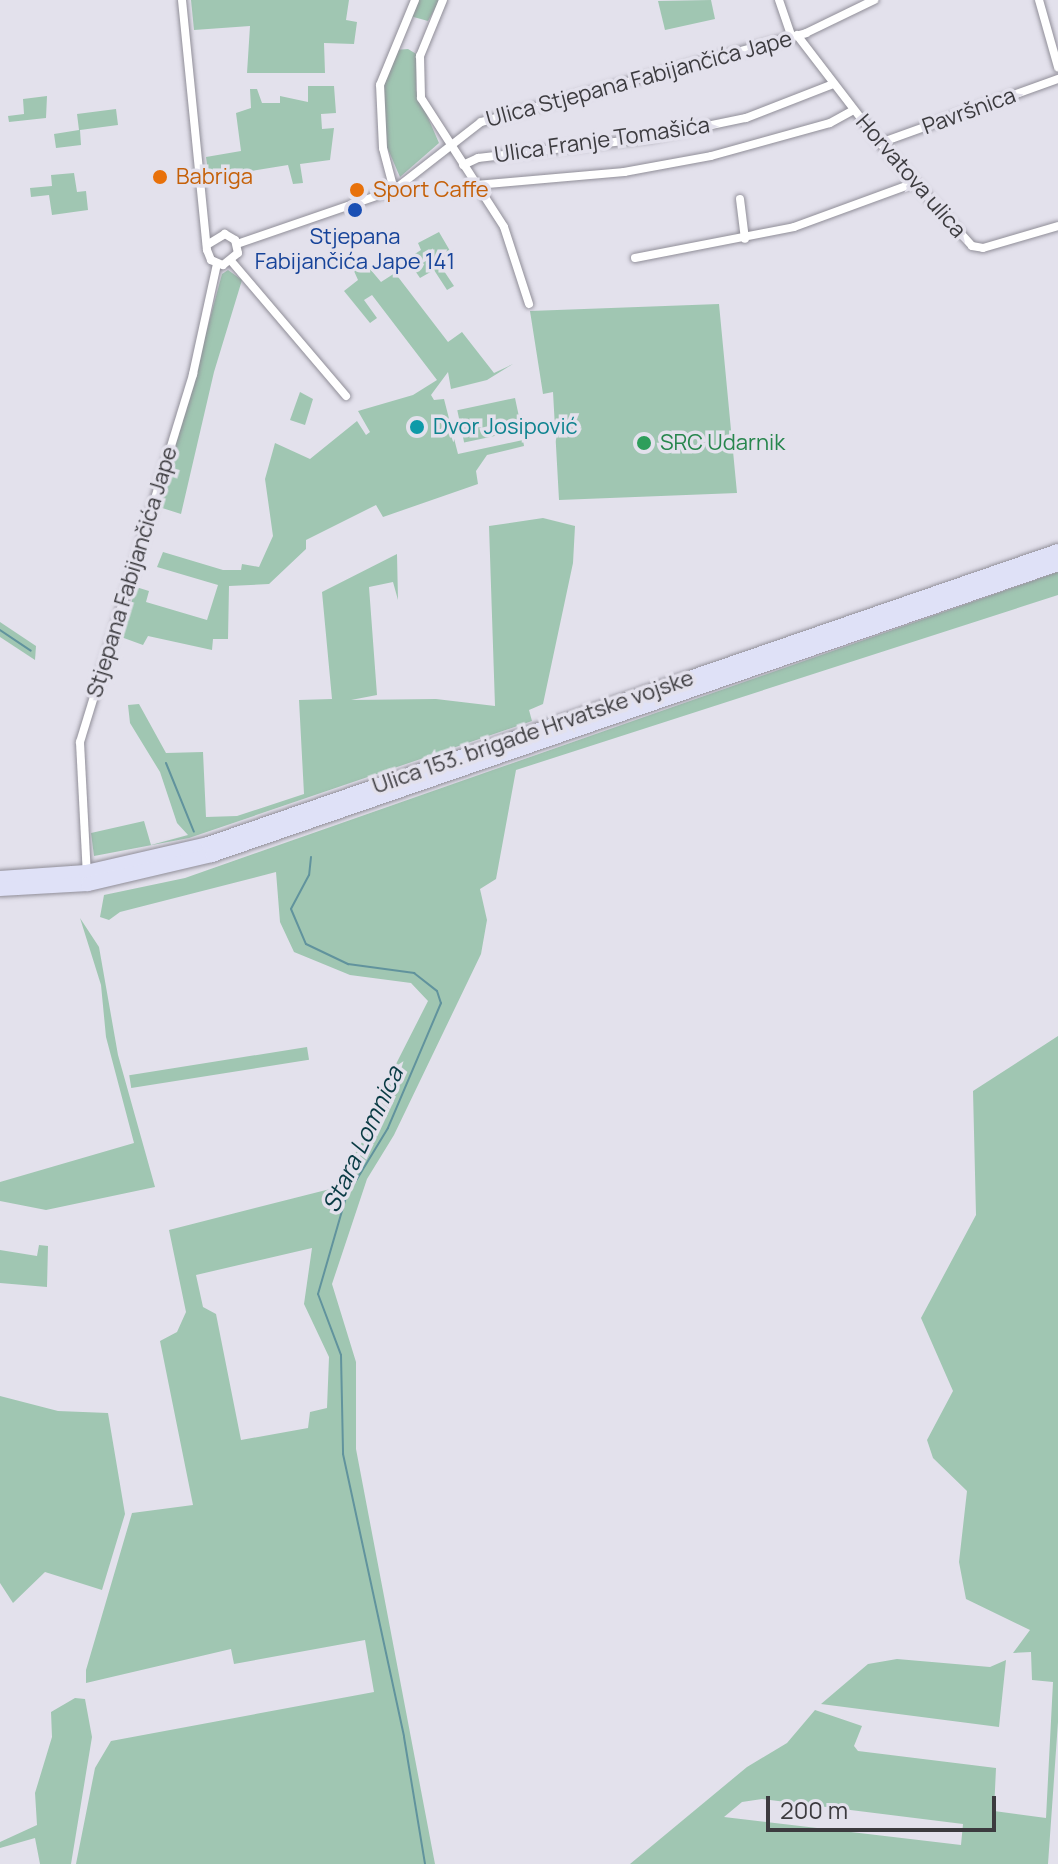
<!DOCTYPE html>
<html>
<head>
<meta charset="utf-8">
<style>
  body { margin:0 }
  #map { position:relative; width:1058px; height:1864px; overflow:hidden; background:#e3e1ec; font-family:Manrope,sans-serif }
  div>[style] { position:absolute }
  .green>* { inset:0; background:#a0c6b2; transform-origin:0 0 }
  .stream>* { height:2px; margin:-1px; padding:0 1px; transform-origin:1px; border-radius:1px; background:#61939d }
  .roads { filter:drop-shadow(0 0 2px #908e98) drop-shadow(0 0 2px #908e98) }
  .minor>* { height:8px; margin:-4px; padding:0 4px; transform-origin:4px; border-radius:4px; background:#fff }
  .primary>* { height:14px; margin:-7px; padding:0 7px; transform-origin:7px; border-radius:7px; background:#dfe1f7 }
  .dots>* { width:22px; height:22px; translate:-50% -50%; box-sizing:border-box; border:4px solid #e3e1ec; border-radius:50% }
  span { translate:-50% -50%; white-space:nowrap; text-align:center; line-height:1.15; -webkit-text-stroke:7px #e3e1ec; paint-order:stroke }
  .street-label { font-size:22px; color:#3c3b3f }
  .food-label { font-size:22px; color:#c56008 }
  .left { translate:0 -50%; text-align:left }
  .transit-label { font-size:22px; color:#164399 }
  .culture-label { font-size:22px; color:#0d838f }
  .leisure-label { font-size:22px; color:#27864d }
  .water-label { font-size:24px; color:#083a43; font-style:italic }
  .scale { position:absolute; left:766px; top:1796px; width:230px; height:36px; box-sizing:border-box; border:4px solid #3c3b3f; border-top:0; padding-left:10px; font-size:24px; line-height:28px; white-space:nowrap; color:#3c3b3f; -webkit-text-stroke:6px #e3e1ec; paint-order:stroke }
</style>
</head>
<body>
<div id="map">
  <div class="green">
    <div style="clip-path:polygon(191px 0,349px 0,346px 20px,357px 22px,354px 44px,324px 43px,325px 73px,247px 73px,250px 26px,194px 30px)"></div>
    <div style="clip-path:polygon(417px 0,440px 0,428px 21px,410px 16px)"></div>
    <div style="clip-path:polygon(711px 0,715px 19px,665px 30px,658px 1px)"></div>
    <div style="clip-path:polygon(408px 49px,418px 55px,416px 90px,439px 143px,400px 177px,387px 147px,383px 85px,395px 50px)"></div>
    <div style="clip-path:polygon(308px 86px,334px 86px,336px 113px,321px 114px,322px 129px,334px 128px,330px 160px,300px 164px,303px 183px,293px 184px,288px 165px,209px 178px,206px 157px,241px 151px,236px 113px,251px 108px,250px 89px,257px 89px,262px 103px,280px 103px,280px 96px,308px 102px)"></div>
    <div style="clip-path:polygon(47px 96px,46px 118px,9px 122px,8px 116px,24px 114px,23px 99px)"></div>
    <div style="clip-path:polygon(116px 109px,118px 125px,80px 130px,81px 145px,56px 148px,54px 134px,79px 130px,77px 114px)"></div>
    <div style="clip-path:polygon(74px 173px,77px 192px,86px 191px,88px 210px,52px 215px,49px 195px,31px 197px,30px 188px,52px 186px,51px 175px)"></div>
    <div style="clip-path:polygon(439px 232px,453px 256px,440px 265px,454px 286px,447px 290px,434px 270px,420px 278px,407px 259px,421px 250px,418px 243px)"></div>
    <div style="clip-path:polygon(359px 256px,381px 282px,395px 273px,448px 342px,462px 332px,494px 373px,513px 364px,487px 380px,451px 389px,448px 372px,431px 395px,434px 400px,444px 399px,458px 454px,523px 440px,524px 446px,487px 455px,476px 471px,478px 484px,383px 517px,376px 505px,306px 540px,306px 549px,269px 584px,229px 586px,228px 639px,213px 639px,212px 650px,148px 636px,143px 645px,121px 637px,136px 587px,149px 591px,146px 602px,207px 620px,218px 585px,157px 567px,163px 552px,223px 570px,241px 570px,242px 564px,259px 567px,273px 536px,265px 479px,275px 443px,310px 459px,357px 421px,366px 435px,370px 432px,358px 411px,413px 395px,437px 380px,372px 295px,364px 300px,377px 318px,370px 323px,344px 291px,358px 280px,350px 262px)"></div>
    <div style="clip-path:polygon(228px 270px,242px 280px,214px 372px,181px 514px,159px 507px,222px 274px)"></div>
    <div style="clip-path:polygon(719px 304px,737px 493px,559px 500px,553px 392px,543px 394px,530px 311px)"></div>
    <div style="clip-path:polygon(300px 392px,313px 399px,305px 425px,290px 420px)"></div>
    <div style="left:515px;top:398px;width:33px;height:59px;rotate:78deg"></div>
    <div style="clip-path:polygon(543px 518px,575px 526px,573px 563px,543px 704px,529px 710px,532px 721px,189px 838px,94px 856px,91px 833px,144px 821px,151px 845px,188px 835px,177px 823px,160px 772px,130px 723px,128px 705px,139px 704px,166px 753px,203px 752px,206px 817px,237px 816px,304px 794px,299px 700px,332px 699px,322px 592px,397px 554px,398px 600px,393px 582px,369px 587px,377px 695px,351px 700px,436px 699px,495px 706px,489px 526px)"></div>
    <div style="clip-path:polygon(evenodd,1058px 572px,1058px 595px,516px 770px,496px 879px,480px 889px,487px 920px,481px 954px,394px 1135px,367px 1179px,332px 1284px,356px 1362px,356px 1449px,435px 1864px,76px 1864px,95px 1768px,111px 1741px,374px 1692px,365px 1640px,234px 1664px,231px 1649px,86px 1683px,86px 1670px,132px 1513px,193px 1505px,160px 1341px,177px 1332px,186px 1312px,169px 1230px,334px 1188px,375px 1121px,395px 1066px,428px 1001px,411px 983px,350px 975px,294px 952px,280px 922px,276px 872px,120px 912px,109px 920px,100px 917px,104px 895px,185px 878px,1058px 572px,312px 1248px,304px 1304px,329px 1357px,327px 1408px,310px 1412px,308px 1428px,241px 1440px,216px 1314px,203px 1307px,196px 1275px,312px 1248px)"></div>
    <div style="clip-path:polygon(0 622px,36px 646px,35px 660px,0 637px)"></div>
    <div style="clip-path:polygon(80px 918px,99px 947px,118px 1055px,155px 1187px,46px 1210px,0 1201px,0 1182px,134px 1143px,106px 1037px,101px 985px)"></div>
    <div style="clip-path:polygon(evenodd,1058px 1036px,1058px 1722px,1048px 1864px,630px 1864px,747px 1767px,787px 1743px,815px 1710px,862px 1726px,854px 1746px,858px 1751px,996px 1768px,994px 1811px,1046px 1818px,1053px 1682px,1032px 1680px,1031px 1652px,1013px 1653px,1030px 1630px,966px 1599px,959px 1562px,967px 1491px,933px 1458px,927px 1440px,953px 1391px,921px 1318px,976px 1215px,973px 1091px,1058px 1036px,762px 1799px,963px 1824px,961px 1845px,724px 1817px,742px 1802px,762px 1799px)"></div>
    <div style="left:307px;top:1047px;width:13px;height:180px;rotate:81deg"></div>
    <div style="clip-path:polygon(39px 1245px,48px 1246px,47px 1287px,0 1283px,0 1250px,37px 1256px)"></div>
    <div style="clip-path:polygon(0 1396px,58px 1411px,108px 1413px,125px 1514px,102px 1590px,45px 1572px,13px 1603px,0 1583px)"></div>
    <div style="clip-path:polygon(897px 1659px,990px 1667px,1006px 1660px,999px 1727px,821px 1704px,868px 1664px)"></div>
    <div style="clip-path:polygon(75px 1698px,85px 1699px,92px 1737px,71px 1864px,40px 1864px,35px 1838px,0 1848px,0 1842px,37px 1825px,35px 1793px,52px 1737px,51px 1712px)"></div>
  </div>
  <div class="stream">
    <div style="left:0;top:630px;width:37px;rotate:34deg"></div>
    <div style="left:166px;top:763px;width:74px;rotate:67.9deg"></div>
    <div style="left:311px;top:857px;width:18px;rotate:96deg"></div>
    <div style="left:309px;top:875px;width:38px;rotate:118deg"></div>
    <div style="left:291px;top:909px;width:38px;rotate:67deg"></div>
    <div style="left:306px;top:944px;width:47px;rotate:25.5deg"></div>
    <div style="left:348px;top:964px;width:67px;rotate:7.8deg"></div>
    <div style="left:414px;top:973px;width:29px;rotate:38deg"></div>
    <div style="left:437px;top:991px;width:13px;rotate:72deg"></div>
    <div style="left:441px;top:1003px;width:136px;rotate:113deg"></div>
    <div style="left:388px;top:1128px;width:81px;rotate:121.3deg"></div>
    <div style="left:346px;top:1197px;width:101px;rotate:106.1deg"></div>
    <div style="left:318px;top:1294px;width:65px;rotate:69.3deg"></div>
    <div style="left:341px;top:1355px;width:99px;rotate:88.8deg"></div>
    <div style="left:343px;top:1454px;width:289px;rotate:77.8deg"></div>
    <div style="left:404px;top:1737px;width:129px;rotate:80.6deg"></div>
  </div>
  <div class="roads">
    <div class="minor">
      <div style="left:182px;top:0;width:251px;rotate:84.3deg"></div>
      <div style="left:207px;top:250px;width:11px;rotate:68deg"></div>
      <div style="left:211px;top:260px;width:13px;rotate:23deg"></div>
      <div style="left:223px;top:265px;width:19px;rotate:-39deg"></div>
      <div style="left:238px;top:253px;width:13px;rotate:-103deg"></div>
      <div style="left:235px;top:240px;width:12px;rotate:-149deg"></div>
      <div style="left:225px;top:234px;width:21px;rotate:149deg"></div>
      <div style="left:443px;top:0;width:61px;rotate:112.3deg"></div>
      <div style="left:420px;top:56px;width:42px;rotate:88.6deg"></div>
      <div style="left:421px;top:98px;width:153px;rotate:57.2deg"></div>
      <div style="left:504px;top:227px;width:81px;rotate:72deg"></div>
      <div style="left:779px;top:0;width:37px;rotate:71deg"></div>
      <div style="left:1039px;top:0;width:70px;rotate:74.2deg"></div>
      <div style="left:797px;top:35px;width:136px;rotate:52.5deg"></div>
      <div style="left:880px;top:143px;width:138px;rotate:48.2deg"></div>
      <div style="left:972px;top:246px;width:11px;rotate:10deg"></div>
      <div style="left:983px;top:248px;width:78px;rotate:-16.3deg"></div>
      <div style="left:880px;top:143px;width:189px;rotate:-19.8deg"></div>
      <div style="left:463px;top:165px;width:17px;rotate:-25deg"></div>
      <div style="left:478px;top:158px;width:172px;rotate:-6.7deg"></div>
      <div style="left:649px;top:138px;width:99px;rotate:-11.7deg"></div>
      <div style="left:746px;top:118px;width:93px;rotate:-21.3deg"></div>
      <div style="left:476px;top:185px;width:149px;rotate:-5deg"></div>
      <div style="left:624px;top:172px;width:88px;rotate:-10.4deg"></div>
      <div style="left:711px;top:156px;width:123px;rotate:-15.5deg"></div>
      <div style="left:830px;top:123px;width:26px;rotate:-29deg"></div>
      <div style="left:394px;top:190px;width:43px;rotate:-104.7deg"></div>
      <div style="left:383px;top:148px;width:63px;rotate:-92.7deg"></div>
      <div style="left:380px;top:85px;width:92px;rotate:-67.6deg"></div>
      <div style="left:740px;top:199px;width:40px;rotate:82.9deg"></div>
      <div style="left:237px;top:244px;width:166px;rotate:-19deg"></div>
      <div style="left:394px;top:190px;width:110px;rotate:-38deg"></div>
      <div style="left:481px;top:122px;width:337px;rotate:-15.3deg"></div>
      <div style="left:806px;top:33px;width:76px;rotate:-25.9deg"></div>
      <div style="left:635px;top:258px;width:162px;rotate:-11deg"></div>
      <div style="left:794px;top:227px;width:128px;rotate:-20.1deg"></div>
      <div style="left:232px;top:262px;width:176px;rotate:49.6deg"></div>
      <div style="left:87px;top:876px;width:134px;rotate:-93deg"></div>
      <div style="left:80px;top:742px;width:385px;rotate:-72.9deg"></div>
      <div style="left:193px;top:374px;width:113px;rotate:-77.7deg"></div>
    </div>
    <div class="primary">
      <div style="left:0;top:878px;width:86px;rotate:-4deg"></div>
      <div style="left:86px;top:872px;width:125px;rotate:-12.9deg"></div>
      <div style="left:208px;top:844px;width:899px;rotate:-19.02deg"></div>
      <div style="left:0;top:889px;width:88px;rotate:-3.3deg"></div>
      <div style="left:88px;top:884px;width:127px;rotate:-13.2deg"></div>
      <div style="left:212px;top:855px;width:895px;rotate:-18.98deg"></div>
    </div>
  </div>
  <div class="dots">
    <div style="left:160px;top:177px;background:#e8710a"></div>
    <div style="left:357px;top:190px;background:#e8710a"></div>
    <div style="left:355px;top:210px;background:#1a4fb4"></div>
    <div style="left:417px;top:427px;background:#0f9aa8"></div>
    <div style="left:644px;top:443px;background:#2e9e5b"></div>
  </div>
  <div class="street-label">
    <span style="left:639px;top:79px;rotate:-15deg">Ulica Stjepana Fabijančića Jape</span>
    <span style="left:969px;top:111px;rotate:-20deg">Pavršnica</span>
    <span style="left:602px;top:140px;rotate:-8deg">Ulica Franje Tomašića</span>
    <span style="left:911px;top:176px;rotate:49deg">Horvatova ulica</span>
    <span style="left:132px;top:572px;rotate:-73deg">Stjepana Fabijančića Jape</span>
    <span style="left:533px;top:732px;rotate:-19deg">Ulica 153. brigade Hrvatske vojske</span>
  </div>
  <div class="food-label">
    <span class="left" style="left:176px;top:177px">Babriga</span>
    <span class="left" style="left:373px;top:190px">Sport Caffe</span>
  </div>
  <div class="transit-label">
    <span style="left:355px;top:249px">Stjepana<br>Fabijančića Jape 141</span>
  </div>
  <div class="culture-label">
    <span class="left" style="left:433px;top:427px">Dvor Josipović</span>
  </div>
  <div class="leisure-label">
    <span class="left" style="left:660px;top:443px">SRC Udarnik</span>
  </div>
  <div class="water-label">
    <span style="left:362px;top:1139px;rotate:-65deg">Stara Lomnica</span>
  </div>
  <div class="scale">200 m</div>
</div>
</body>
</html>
